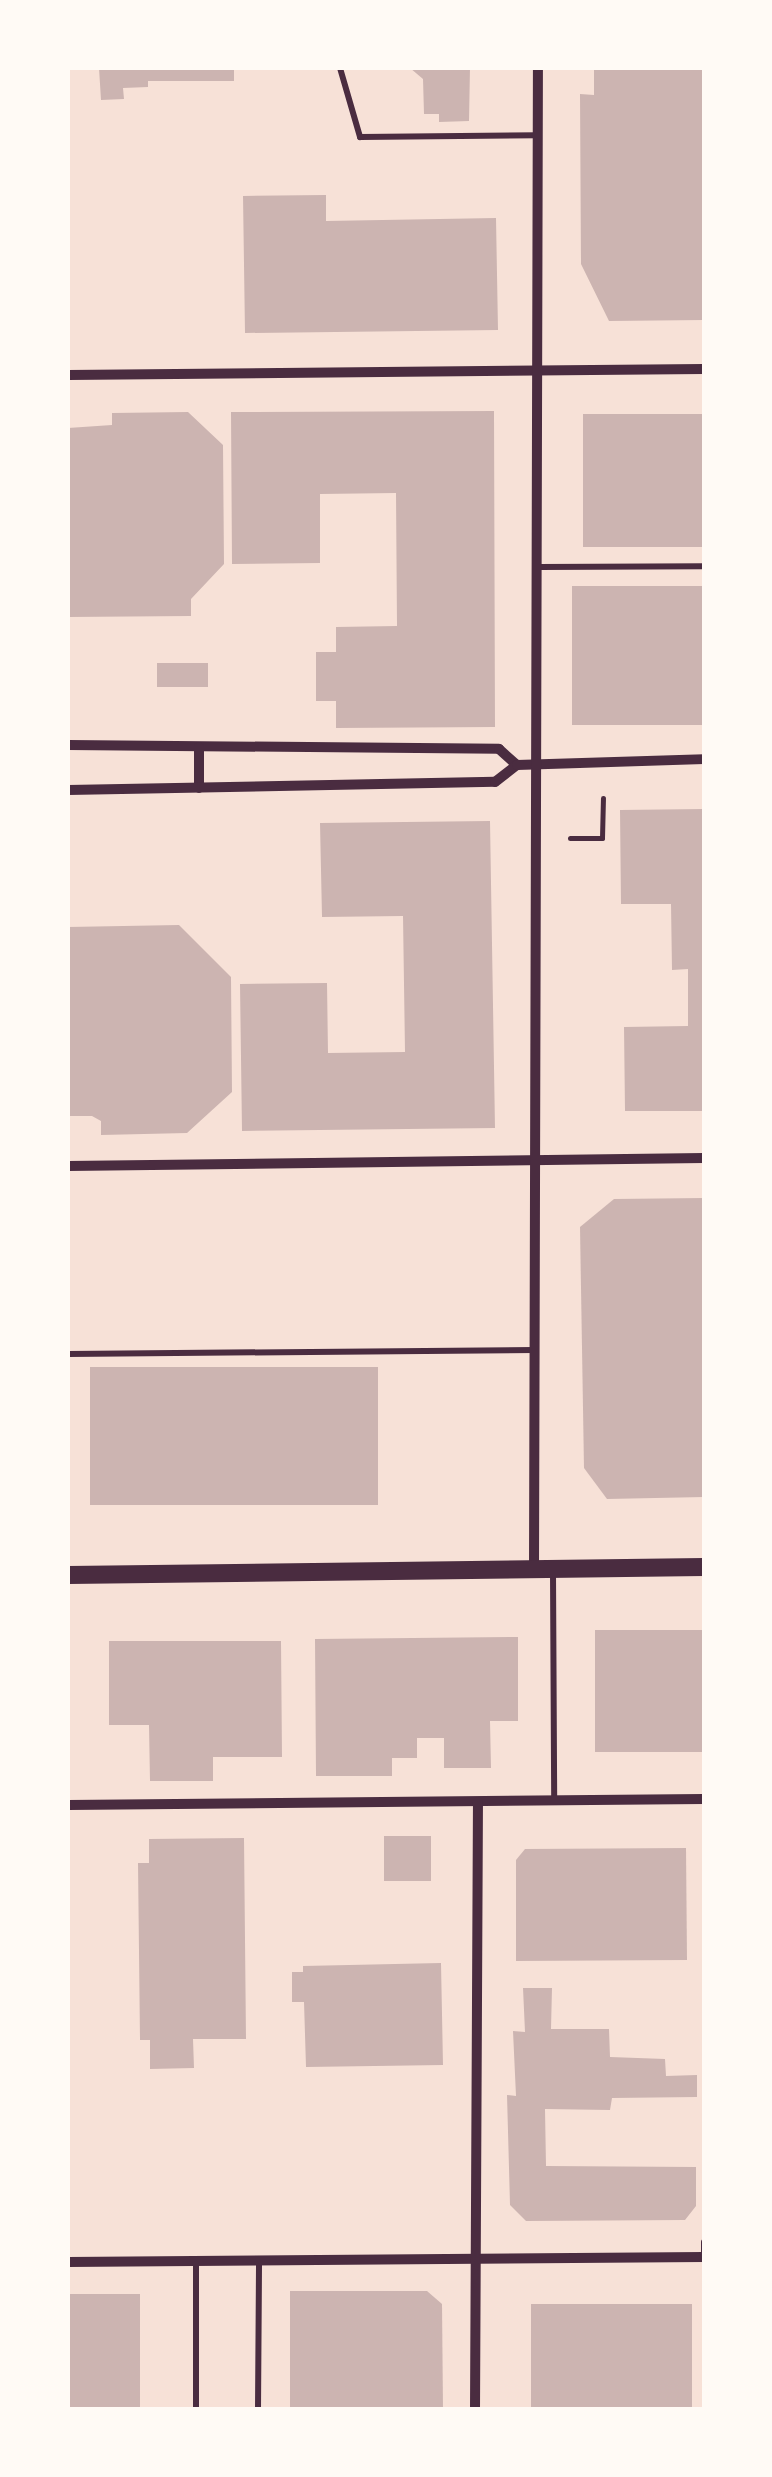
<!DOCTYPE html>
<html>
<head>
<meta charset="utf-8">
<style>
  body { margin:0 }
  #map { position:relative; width:772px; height:2477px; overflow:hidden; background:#f7e1d7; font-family:"Open Sans",sans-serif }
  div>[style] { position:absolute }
  .building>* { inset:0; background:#ccb4b1; transform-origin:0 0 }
  .path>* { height:5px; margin:-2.5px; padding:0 2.5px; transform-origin:2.5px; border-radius:2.5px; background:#4a2c40 }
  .service>* { height:6px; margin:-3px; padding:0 3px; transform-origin:3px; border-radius:3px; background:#4a2c40 }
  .minor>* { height:10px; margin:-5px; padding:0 5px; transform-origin:5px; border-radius:5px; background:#4a2c40 }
  .tertiary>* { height:18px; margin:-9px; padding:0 9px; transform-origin:9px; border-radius:9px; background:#4a2c40 }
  span { translate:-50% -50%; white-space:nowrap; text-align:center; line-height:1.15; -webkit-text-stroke:10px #fffaf5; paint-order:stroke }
  .frame { position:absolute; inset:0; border:70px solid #fffaf5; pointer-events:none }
</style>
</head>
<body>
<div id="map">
  <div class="building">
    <div style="clip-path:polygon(99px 68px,234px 68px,234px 81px,148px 81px,148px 87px,123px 88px,124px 99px,101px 100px)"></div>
    <div style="clip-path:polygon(410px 68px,470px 68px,469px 121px,439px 122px,439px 114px,424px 114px,423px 79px)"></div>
    <div style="clip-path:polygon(594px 68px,704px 68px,704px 320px,609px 321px,581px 264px,580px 94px,594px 95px)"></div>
    <div style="clip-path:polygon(326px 195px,326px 221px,496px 218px,498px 330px,245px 333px,243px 196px)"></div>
    <div style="clip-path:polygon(494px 411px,495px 727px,336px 728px,336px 701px,316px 701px,316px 652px,336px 652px,336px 627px,397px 626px,396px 493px,320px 494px,320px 563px,232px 564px,231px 412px)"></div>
    <div style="clip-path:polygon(188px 412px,223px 445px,224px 564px,191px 599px,191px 616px,68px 617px,68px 428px,112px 425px,112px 413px)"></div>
    <div style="left:583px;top:414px;width:121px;height:133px"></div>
    <div style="left:704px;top:586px;width:139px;height:132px;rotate:90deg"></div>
    <div style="left:208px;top:663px;width:24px;height:51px;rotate:90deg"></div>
    <div style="clip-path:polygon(704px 809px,704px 1111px,625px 1111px,624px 1027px,688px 1026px,688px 969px,672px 970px,671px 904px,621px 904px,620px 810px)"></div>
    <div style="clip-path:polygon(490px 821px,495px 1128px,242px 1131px,240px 984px,327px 983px,328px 1053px,405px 1052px,403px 916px,322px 917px,320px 823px)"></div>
    <div style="clip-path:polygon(179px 925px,231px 977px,232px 1092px,187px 1133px,101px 1135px,101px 1121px,92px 1116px,68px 1116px,68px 927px)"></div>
    <div style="clip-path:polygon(704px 1198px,704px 1497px,607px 1499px,584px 1468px,580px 1227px,614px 1199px)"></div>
    <div style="left:378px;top:1367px;width:138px;height:288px;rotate:90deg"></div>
    <div style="left:704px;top:1630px;width:122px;height:109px;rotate:90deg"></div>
    <div style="clip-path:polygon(518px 1637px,518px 1721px,490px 1721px,491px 1768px,444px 1768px,444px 1738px,417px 1738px,417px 1758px,392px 1758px,392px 1776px,316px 1776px,315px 1639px)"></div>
    <div style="clip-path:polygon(109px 1641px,281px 1641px,282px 1757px,213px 1757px,213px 1781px,150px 1781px,149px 1725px,109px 1725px)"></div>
    <div style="left:384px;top:1836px;width:47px;height:45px"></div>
    <div style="clip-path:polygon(244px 1838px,246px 2039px,193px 2039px,194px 2068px,150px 2069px,150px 2040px,140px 2040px,138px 1863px,149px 1863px,149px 1839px)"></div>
    <div style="clip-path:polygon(686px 1848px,687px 1960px,516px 1961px,516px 1860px,525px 1849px)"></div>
    <div style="clip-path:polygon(441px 1963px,443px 2065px,306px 2067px,304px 2002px,292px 2002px,292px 1972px,303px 1972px,303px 1966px)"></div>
    <div style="clip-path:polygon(523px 1988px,552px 1988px,551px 2029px,609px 2029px,610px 2057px,665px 2059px,666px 2076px,697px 2075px,697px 2097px,612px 2098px,610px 2110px,545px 2109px,546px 2166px,696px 2167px,696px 2206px,685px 2220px,526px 2221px,510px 2205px,507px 2095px,516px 2096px,513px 2031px,525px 2032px)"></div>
    <div style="clip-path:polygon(290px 2291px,427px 2291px,442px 2304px,443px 2410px,290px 2410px)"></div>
    <div style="left:140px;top:2294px;width:116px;height:72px;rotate:90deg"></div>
    <div style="left:531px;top:2304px;width:161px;height:106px"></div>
  </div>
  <div class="path">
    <div style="left:570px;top:838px;width:32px"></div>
    <div style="left:602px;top:838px;width:40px;rotate:-88.6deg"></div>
  </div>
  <div class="service">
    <div style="left:340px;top:68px;width:72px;rotate:73.8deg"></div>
    <div style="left:360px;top:137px;width:177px;rotate:-0.6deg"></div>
    <div style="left:539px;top:567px;width:165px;rotate:-0.3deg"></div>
    <div style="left:68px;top:1354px;width:466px;rotate:-0.5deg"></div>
    <div style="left:553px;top:1572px;width:228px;rotate:89.7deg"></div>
    <div style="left:704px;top:2258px;width:16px;rotate:-90deg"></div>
    <div style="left:196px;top:2262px;width:148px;rotate:90deg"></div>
    <div style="left:258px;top:2410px;width:148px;rotate:-89.6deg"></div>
  </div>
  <div class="minor">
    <div style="left:68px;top:375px;width:636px;rotate:-0.54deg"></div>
    <div style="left:68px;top:745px;width:431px;rotate:0.5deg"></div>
    <div style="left:499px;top:749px;width:24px;rotate:42deg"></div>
    <div style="left:199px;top:788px;width:41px;rotate:-90deg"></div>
    <div style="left:68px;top:790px;width:427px;rotate:-1.1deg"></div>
    <div style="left:495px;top:782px;width:28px;rotate:-38deg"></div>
    <div style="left:517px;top:765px;width:187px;rotate:-1.8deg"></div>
    <div style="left:68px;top:1166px;width:636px;rotate:-0.72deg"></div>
    <div style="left:534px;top:1569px;width:1501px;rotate:-89.85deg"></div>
    <div style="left:68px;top:1805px;width:636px;rotate:-0.54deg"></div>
    <div style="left:68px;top:2262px;width:636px;rotate:-0.45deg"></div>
    <div style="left:475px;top:2410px;width:608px;rotate:-89.72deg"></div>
  </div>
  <div class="tertiary">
    <div style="left:68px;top:1575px;width:636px;rotate:-0.72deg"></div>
  </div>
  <div class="frame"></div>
</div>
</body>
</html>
